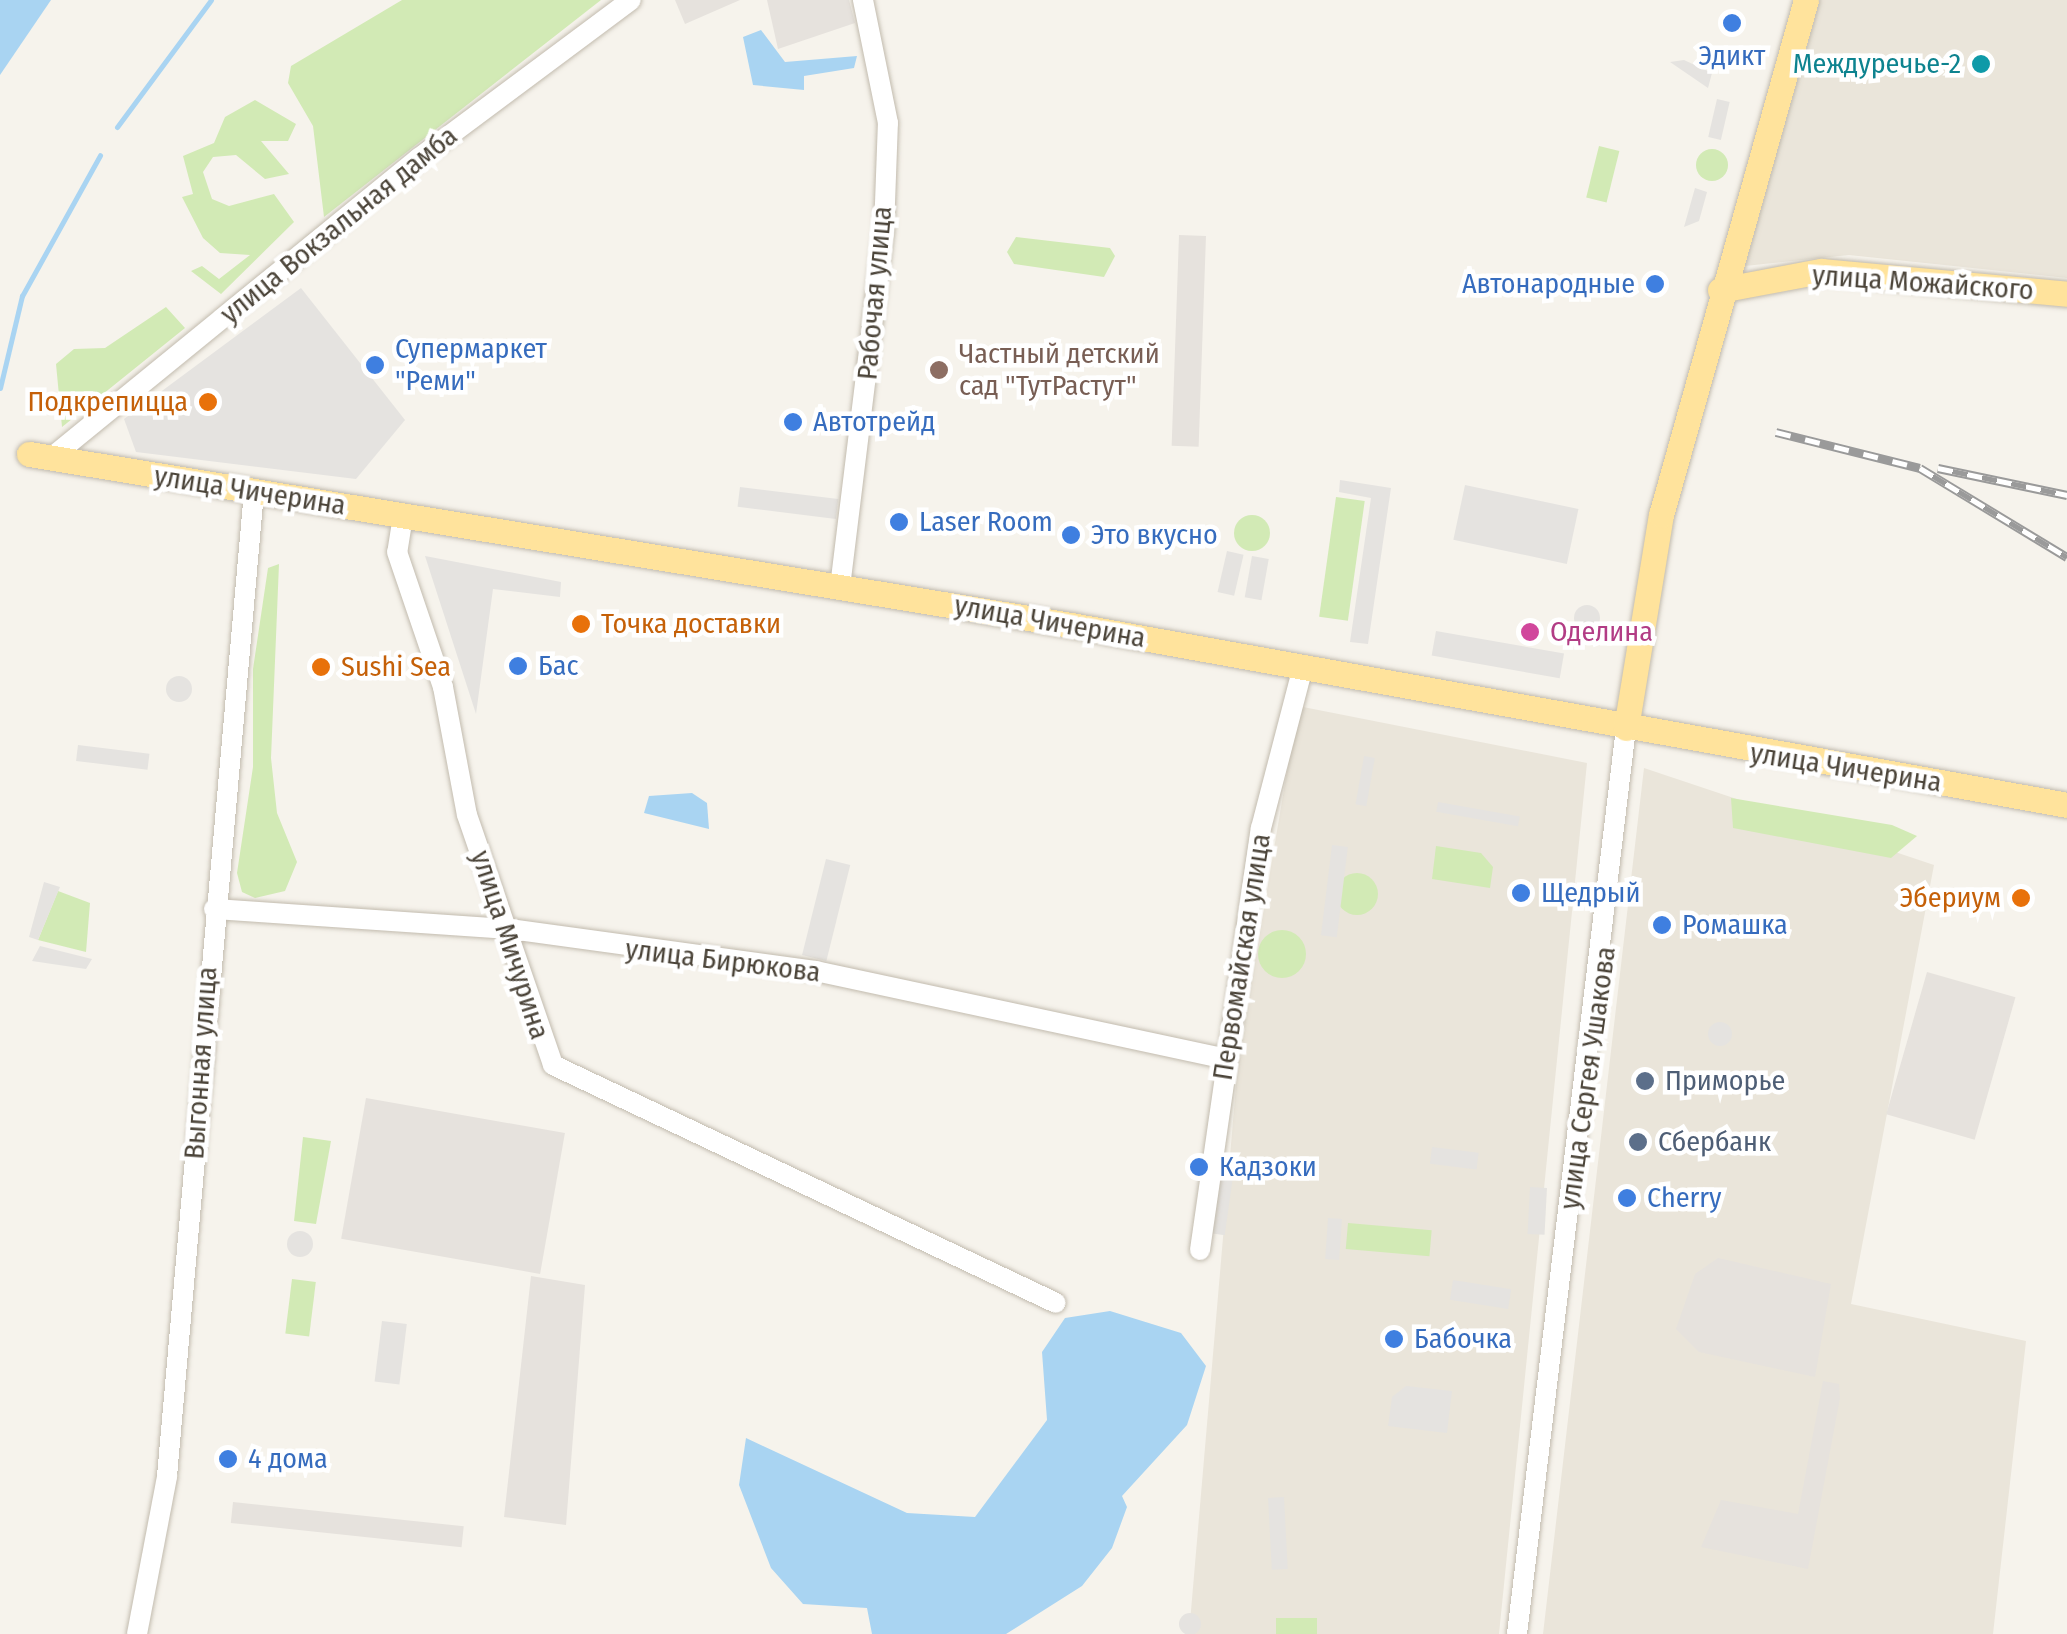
<!DOCTYPE html>
<html>
<head>
<meta charset="utf-8">
<style>
  body { margin:0 }
  #map { position:relative; width:2067px; height:1634px; overflow:hidden; background:#f6f3ec; font-family:"Fira Sans Condensed",sans-serif }
  div>[style] { position:absolute }
  .residential>* { inset:0; background:#eae5da }
  .industrial>* { inset:0; background:#e6e2dd; transform-origin:0 0 }
  .green>* { inset:0; background:#d2eab5; transform-origin:0 0 }
  .round { border-radius:50% }
  .parking>* { inset:0; background:#e5e3e0; transform-origin:0 0 }
  .water>* { inset:0; background:#a9d4f2 }
  .stream>* { height:5px; margin:-2.5px; padding:0 2.5px; transform-origin:2.5px; border-radius:2.5px; background:#a9d4f2 }
  .roads { filter:drop-shadow(0 0 2px #c2bbae) drop-shadow(0 0 2px #c2bbae) }
  .minor>* { height:20px; margin:-10px; padding:0 10px; transform-origin:10px; border-radius:10px; background:#fff }
  .major>* { height:25px; margin:-12.5px; padding:0 12.5px; transform-origin:12.5px; border-radius:12.5px; background:#ffe39c }
  .rail>* { height:9px; margin-top:-4.5px; transform-origin:0; background:repeating-linear-gradient(90deg,#fff 0 15px,#9a9a9a 0 30px); box-sizing:border-box; border-block:2px solid #9a9a9a }
  .dots>* { width:28px; height:28px; translate:-50% -50%; box-sizing:border-box; border:5px solid #fff; border-radius:50% }
  span { translate:-50% -50%; white-space:nowrap; text-align:center; line-height:1.15; -webkit-text-stroke:9px #fff; paint-order:stroke }
  .shop-label { font-size:28px; color:#366cbe }
  .right { translate:-100% -50%; text-align:right }
  .left { translate:0 -50%; text-align:left }
  .culture-label { font-size:28px; color:#0d838f }
  .street-label { font-size:28px; color:#4b4439 }
  .education-label { font-size:28px; color:#785e54 }
  .food-label { font-size:28px; color:#c56008 }
  .hotel-label { font-size:28px; color:#b23c85 }
  .service-label { font-size:28px; color:#4e5e75 }
</style>
</head>
<body>
<div id="map">
  <div class="residential">
    <div style="clip-path:polygon(1820px 0,2067px 0,2067px 278px,1849px 255px,1745px 266px)"></div>
    <div style="clip-path:polygon(1298px 706px,1587px 763px,1499px 1634px,1189px 1634px,1238px 1063px)"></div>
    <div style="clip-path:polygon(1644px 768px,1934px 865px,1851px 1304px,2026px 1341px,1993px 1634px,1543px 1634px)"></div>
  </div>
  <div class="industrial">
    <div style="clip-path:polygon(675px 0,740px 0,685px 24px)"></div>
    <div style="clip-path:polygon(767px 0,849px 0,855px 23px,778px 49px)"></div>
    <div style="left:1179px;top:235px;width:27px;height:211px;rotate:2deg"></div>
    <div style="left:1927px;top:972px;width:92px;height:148px;rotate:16deg"></div>
    <div style="left:366px;top:1098px;width:202px;height:143px;rotate:10deg"></div>
    <div style="clip-path:polygon(1718px 1258px,1831px 1284px,1815px 1377px,1699px 1352px,1676px 1329px,1695px 1274px)"></div>
    <div style="clip-path:polygon(531px 1276px,585px 1285px,566px 1525px,504px 1517px)"></div>
    <div style="clip-path:polygon(1823px 1381px,1839px 1384px,1840px 1398px,1808px 1569px,1701px 1547px,1721px 1500px,1798px 1514px)"></div>
    <div style="left:233px;top:1502px;width:232px;height:21px;rotate:6deg"></div>
  </div>
  <div class="green">
    <div style="clip-path:polygon(402px 0,601px 0,324px 217px,313px 126px,288px 83px,291px 66px)"></div>
    <div style="clip-path:polygon(255px 100px,296px 124px,288px 141px,261px 141px,289px 174px,265px 179px,236px 155px,213px 157px,203px 172px,212px 199px,229px 206px,274px 194px,294px 222px,221px 294px,191px 271px,202px 266px,219px 279px,250px 255px,220px 253px,203px 238px,182px 197px,193px 194px,183px 156px,214px 143px,225px 117px)"></div>
    <div style="left:1599px;top:146px;width:21px;height:53px;rotate:14deg"></div>
    <div class="round" style="left:1696px;top:149px;width:32px;height:32px"></div>
    <div style="clip-path:polygon(1016px 237px,1110px 248px,1115px 256px,1104px 277px,1014px 264px,1007px 252px)"></div>
    <div style="clip-path:polygon(166px 307px,185px 328px,62px 427px,56px 364px,74px 349px,105px 348px)"></div>
    <div style="left:1336px;top:497px;width:29px;height:121px;rotate:8deg"></div>
    <div class="round" style="left:1234px;top:515px;width:36px;height:36px"></div>
    <div style="clip-path:polygon(279px 564px,271px 758px,277px 813px,297px 862px,285px 891px,255px 898px,242px 892px,237px 873px,253px 767px,253px 669px,268px 568px)"></div>
    <div style="clip-path:polygon(1731px 798px,1892px 825px,1917px 836px,1891px 858px,1733px 828px)"></div>
    <div style="clip-path:polygon(1436px 846px,1481px 853px,1493px 867px,1490px 888px,1432px 879px)"></div>
    <div class="round" style="left:1336px;top:873px;width:42px;height:42px"></div>
    <div style="clip-path:polygon(58px 891px,90px 903px,86px 952px,38px 940px)"></div>
    <div class="round" style="left:1258px;top:930px;width:48px;height:48px"></div>
    <div style="clip-path:polygon(303px 1137px,331px 1141px,316px 1224px,294px 1221px)"></div>
    <div style="left:1348px;top:1223px;width:84px;height:26px;rotate:5deg"></div>
    <div style="left:292px;top:1279px;width:24px;height:55px;rotate:7deg"></div>
    <div style="left:1317px;top:1618px;width:16px;height:41px;rotate:90deg"></div>
  </div>
  <div class="parking">
    <div style="clip-path:polygon(1684px 60px,1712px 73px,1708px 88px,1670px 62px)"></div>
    <div style="left:1717px;top:99px;width:13px;height:39px;rotate:13deg"></div>
    <div style="clip-path:polygon(1695px 188px,1707px 192px,1699px 221px,1684px 227px)"></div>
    <div style="clip-path:polygon(301px 288px,405px 420px,356px 479px,136px 452px,124px 419px)"></div>
    <div style="clip-path:polygon(1340px 480px,1391px 488px,1368px 644px,1350px 642px,1371px 498px,1339px 492px)"></div>
    <div style="left:1465px;top:485px;width:116px;height:56px;rotate:12deg"></div>
    <div style="left:740px;top:487px;width:99px;height:20px;rotate:7deg"></div>
    <div style="left:1227px;top:551px;width:17px;height:42px;rotate:13deg"></div>
    <div style="clip-path:polygon(425px 556px,561px 582px,560px 597px,493px 589px,476px 714px)"></div>
    <div style="left:1252px;top:556px;width:17px;height:42px;rotate:10deg"></div>
    <div class="round" style="left:1574px;top:605px;width:26px;height:26px"></div>
    <div style="left:1436px;top:631px;width:130px;height:25px;rotate:10deg"></div>
    <div class="round" style="left:166px;top:676px;width:26px;height:26px"></div>
    <div style="left:78px;top:745px;width:72px;height:16px;rotate:7deg"></div>
    <div style="left:1364px;top:756px;width:11px;height:49px;rotate:10deg"></div>
    <div style="left:1438px;top:802px;width:83px;height:10px;rotate:10deg"></div>
    <div style="left:1332px;top:845px;width:16px;height:91px;rotate:7deg"></div>
    <div style="left:826px;top:859px;width:25px;height:99px;rotate:14deg"></div>
    <div style="clip-path:polygon(44px 882px,60px 887px,38px 940px,29px 937px)"></div>
    <div style="clip-path:polygon(40px 946px,92px 959px,86px 969px,32px 961px)"></div>
    <div class="round" style="left:1708px;top:1022px;width:24px;height:24px"></div>
    <div style="left:1432px;top:1147px;width:47px;height:17px;rotate:7deg"></div>
    <div style="left:1222px;top:1154px;width:14px;height:80px;rotate:8deg"></div>
    <div style="left:1530px;top:1187px;width:17px;height:47px;rotate:3deg"></div>
    <div style="left:1328px;top:1218px;width:14px;height:41px;rotate:4deg"></div>
    <div class="round" style="left:287px;top:1231px;width:26px;height:26px"></div>
    <div style="left:1453px;top:1280px;width:59px;height:20px;rotate:9deg"></div>
    <div style="left:382px;top:1321px;width:25px;height:61px;rotate:7deg"></div>
    <div style="clip-path:polygon(1406px 1386px,1452px 1391px,1447px 1433px,1388px 1426px,1392px 1397px)"></div>
    <div style="left:1284px;top:1497px;width:72px;height:16px;rotate:87deg"></div>
    <div class="round" style="left:1179px;top:1613px;width:22px;height:22px"></div>
  </div>
  <div class="water">
    <div style="clip-path:polygon(0 0,51px 0,0 75px)"></div>
    <div style="clip-path:polygon(761px 30px,785px 62px,857px 56px,854px 68px,804px 76px,804px 90px,753px 85px,743px 37px)"></div>
    <div style="clip-path:polygon(692px 793px,707px 803px,709px 829px,644px 813px,649px 796px)"></div>
    <div style="clip-path:polygon(1110px 1311px,1181px 1333px,1206px 1366px,1187px 1425px,1122px 1496px,1127px 1507px,1112px 1548px,1082px 1586px,1006px 1634px,872px 1634px,867px 1608px,803px 1604px,771px 1568px,739px 1485px,746px 1438px,907px 1513px,975px 1517px,1047px 1420px,1042px 1352px,1065px 1318px)"></div>
  </div>
  <div class="stream">
    <div style="left:117px;top:127px;width:158px;rotate:-53.5deg"></div>
    <div style="left:0;top:388px;width:95px;rotate:-76.6deg"></div>
    <div style="left:22px;top:296px;width:161px;rotate:-61deg"></div>
  </div>
  <div class="roads">
    <div class="minor">
      <div style="left:51px;top:458px;width:475px;rotate:-39.2deg"></div>
      <div style="left:419px;top:158px;width:264px;rotate:-36.7deg"></div>
      <div style="left:403px;top:516px;width:36px;rotate:99deg"></div>
      <div style="left:397px;top:552px;width:143px;rotate:71.2deg"></div>
      <div style="left:443px;top:687px;width:130px;rotate:79.4deg"></div>
      <div style="left:467px;top:815px;width:264px;rotate:71deg"></div>
      <div style="left:553px;top:1065px;width:556px;rotate:25.32deg"></div>
      <div style="left:840px;top:587px;width:360px;rotate:-83deg"></div>
      <div style="left:884px;top:230px;width:107px;rotate:-87.9deg"></div>
      <div style="left:888px;top:123px;width:126px;rotate:-101.5deg"></div>
      <div style="left:214px;top:909px;width:297px;rotate:3.9deg"></div>
      <div style="left:510px;top:929px;width:309px;rotate:7.8deg"></div>
      <div style="left:816px;top:971px;width:420px;rotate:12.1deg"></div>
      <div style="left:1200px;top:1250px;width:426px;rotate:-81.8deg"></div>
      <div style="left:1261px;top:828px;width:166px;rotate:-75.4deg"></div>
      <div style="left:137px;top:1634px;width:161px;rotate:-79.2deg"></div>
      <div style="left:167px;top:1476px;width:989px;rotate:-84.95deg"></div>
      <div style="left:1517px;top:1634px;width:913px;rotate:-83.14deg"></div>
    </div>
    <div class="major">
      <div style="left:1720px;top:290px;width:103px;rotate:-10.7deg"></div>
      <div style="left:1821px;top:271px;width:247px;rotate:5.3deg"></div>
      <div style="left:29px;top:454px;width:1056px;rotate:9.32deg"></div>
      <div style="left:1071px;top:625px;width:1012px;rotate:10.24deg"></div>
      <div style="left:1626px;top:728px;width:216px;rotate:-80.7deg"></div>
      <div style="left:1661px;top:515px;width:535px;rotate:-74.28deg"></div>
    </div>
  </div>
  <div class="rail">
    <div style="left:1776px;top:432px;width:148px;rotate:14deg"></div>
    <div style="left:1920px;top:468px;width:172px;rotate:31.2deg"></div>
    <div style="left:1938px;top:468px;width:132px;rotate:11.8deg"></div>
  </div>
  <div class="dots">
    <div style="left:1732px;top:23px;background:#3f7fe0"></div>
    <div style="left:1981px;top:64px;background:#0f9aa8"></div>
    <div style="left:1655px;top:284px;background:#3f7fe0"></div>
    <div style="left:375px;top:365px;background:#3f7fe0"></div>
    <div style="left:939px;top:370px;background:#8d6e63"></div>
    <div style="left:208px;top:402px;background:#e8710a"></div>
    <div style="left:793px;top:422px;background:#3f7fe0"></div>
    <div style="left:899px;top:522px;background:#3f7fe0"></div>
    <div style="left:1071px;top:535px;background:#3f7fe0"></div>
    <div style="left:581px;top:624px;background:#e8710a"></div>
    <div style="left:1530px;top:632px;background:#d1479c"></div>
    <div style="left:518px;top:666px;background:#3f7fe0"></div>
    <div style="left:321px;top:667px;background:#e8710a"></div>
    <div style="left:1521px;top:893px;background:#3f7fe0"></div>
    <div style="left:2021px;top:898px;background:#e8710a"></div>
    <div style="left:1662px;top:925px;background:#3f7fe0"></div>
    <div style="left:1645px;top:1081px;background:#5c6f8a"></div>
    <div style="left:1638px;top:1142px;background:#5c6f8a"></div>
    <div style="left:1199px;top:1167px;background:#3f7fe0"></div>
    <div style="left:1627px;top:1198px;background:#3f7fe0"></div>
    <div style="left:1394px;top:1339px;background:#3f7fe0"></div>
    <div style="left:228px;top:1459px;background:#3f7fe0"></div>
  </div>
  <div class="shop-label">
    <span style="left:1732px;top:56px">Эдикт</span>
    <span class="right" style="left:1635px;top:284px">Автонародные</span>
    <span class="left" style="left:395px;top:365px">Супермаркет<br>"Реми"</span>
    <span class="left" style="left:813px;top:422px">Автотрейд</span>
    <span class="left" style="left:919px;top:522px">Laser Room</span>
    <span class="left" style="left:1091px;top:535px">Это вкусно</span>
    <span class="left" style="left:538px;top:666px">Бас</span>
    <span class="left" style="left:1541px;top:893px">Щедрый</span>
    <span class="left" style="left:1682px;top:925px">Ромашка</span>
    <span class="left" style="left:1219px;top:1167px">Кадзоки</span>
    <span class="left" style="left:1647px;top:1198px">Cherry</span>
    <span class="left" style="left:1414px;top:1339px">Бабочка</span>
    <span class="left" style="left:248px;top:1459px">4 дома</span>
  </div>
  <div class="culture-label">
    <span class="right" style="left:1961px;top:64px">Междуречье-2</span>
  </div>
  <div class="street-label">
    <span style="left:339px;top:225px;rotate:-39deg">улица Вокзальная дамба</span>
    <span style="left:1923px;top:283px;rotate:4deg">улица Можайского</span>
    <span style="left:875px;top:293px;rotate:-85deg">Рабочая улица</span>
    <span style="left:250px;top:491px;rotate:9deg">улица Чичерина</span>
    <span style="left:1050px;top:622px;rotate:10deg">улица Чичерина</span>
    <span style="left:1846px;top:768px;rotate:9deg">улица Чичерина</span>
    <span style="left:510px;top:945px;rotate:72deg">улица Мичурина</span>
    <span style="left:1242px;top:957px;rotate:-81deg">Первомайская улица</span>
    <span style="left:723px;top:961px;rotate:7deg">улица Бирюкова</span>
    <span style="left:201px;top:1063px;rotate:-86deg">Выгонная улица</span>
    <span style="left:1588px;top:1078px;rotate:-82deg">улица Сергея Ушакова</span>
  </div>
  <div class="education-label">
    <span class="left" style="left:959px;top:370px">Частный детский<br>сад "ТутРастут"</span>
  </div>
  <div class="food-label">
    <span class="right" style="left:188px;top:402px">Подкрепицца</span>
    <span class="left" style="left:601px;top:624px">Точка доставки</span>
    <span class="left" style="left:341px;top:667px">Sushi Sea</span>
    <span class="right" style="left:2001px;top:898px">Эбериум</span>
  </div>
  <div class="hotel-label">
    <span class="left" style="left:1550px;top:632px">Оделина</span>
  </div>
  <div class="service-label">
    <span class="left" style="left:1665px;top:1081px">Приморье</span>
    <span class="left" style="left:1658px;top:1142px">Сбербанк</span>
  </div>
</div>
</body>
</html>
